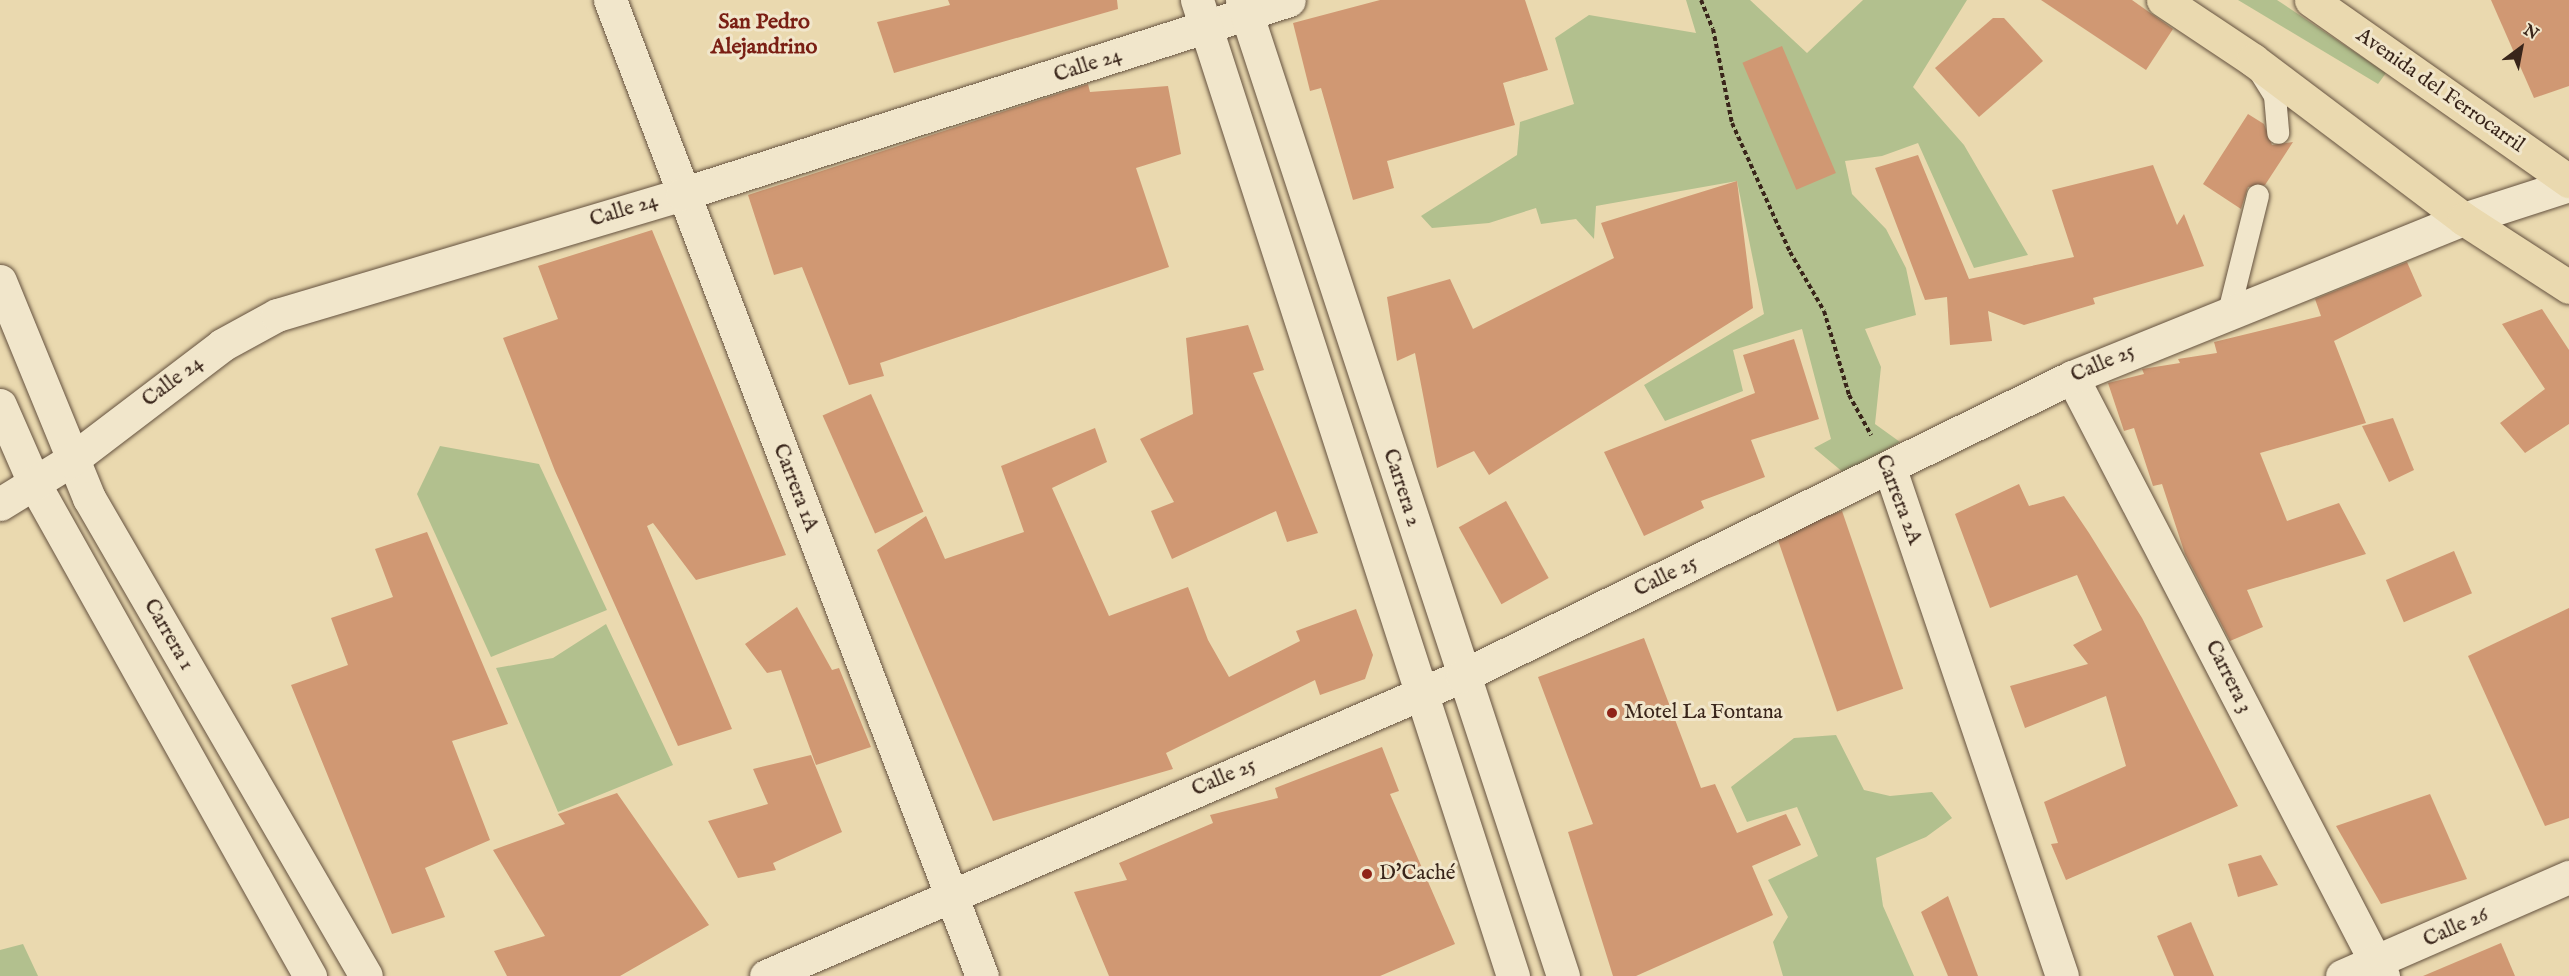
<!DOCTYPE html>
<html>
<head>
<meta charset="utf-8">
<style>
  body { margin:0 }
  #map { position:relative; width:2569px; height:976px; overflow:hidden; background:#ead9af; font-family:"IM FELL English",serif }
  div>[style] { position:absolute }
  .green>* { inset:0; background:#b2c08e }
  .building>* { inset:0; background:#d09873; transform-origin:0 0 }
  .path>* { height:4px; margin-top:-2px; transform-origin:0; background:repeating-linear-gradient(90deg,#39251a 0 4.5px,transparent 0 7.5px) }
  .roads { filter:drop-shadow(0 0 2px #65523f) drop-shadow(0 0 2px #65523f) }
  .lane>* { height:22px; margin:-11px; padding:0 11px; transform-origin:11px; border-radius:11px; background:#f1e6cb }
  .street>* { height:33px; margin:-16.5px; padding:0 16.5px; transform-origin:16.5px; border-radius:16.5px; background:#f1e6cb }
  .secondary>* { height:33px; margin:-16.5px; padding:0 16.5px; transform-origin:16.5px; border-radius:16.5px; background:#f1e6cb }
  .primary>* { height:33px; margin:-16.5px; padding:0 16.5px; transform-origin:16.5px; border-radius:16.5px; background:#ead9af }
  .dots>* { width:16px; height:16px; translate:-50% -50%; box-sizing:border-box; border:3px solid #f1e6cb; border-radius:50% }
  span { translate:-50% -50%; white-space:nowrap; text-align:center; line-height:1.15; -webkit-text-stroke:6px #f1e6cb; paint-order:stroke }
  .street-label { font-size:21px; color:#39251a }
  .poi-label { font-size:21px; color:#39251a }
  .left { translate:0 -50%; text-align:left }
  .neighbourhood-label { font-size:22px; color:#7a1f14; font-weight:700 }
  .north { position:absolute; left:2491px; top:18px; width:60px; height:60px; -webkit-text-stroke:4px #f1e6cb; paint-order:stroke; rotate:32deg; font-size:16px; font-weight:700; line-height:24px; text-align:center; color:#39251a }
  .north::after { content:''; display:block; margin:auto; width:21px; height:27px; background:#39251a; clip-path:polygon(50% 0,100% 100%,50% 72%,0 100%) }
</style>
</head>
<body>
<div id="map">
  <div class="green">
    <div style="clip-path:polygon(1686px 0,1750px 0,1807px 53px,1863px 0,1967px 0,1913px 87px,1964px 145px,2028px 255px,1974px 268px,1918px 143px,1882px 156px,1845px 161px,1852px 194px,1886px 229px,1906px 268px,1916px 315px,1865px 329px,1881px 367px,1875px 424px,1900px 442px,1844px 473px,1814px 448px,1831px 439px,1802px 329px,1733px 350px,1743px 391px,1665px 421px,1644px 385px,1764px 314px,1737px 181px,1596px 206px,1594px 239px,1576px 219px,1541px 224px,1536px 208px,1489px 223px,1432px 228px,1421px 216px,1517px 155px,1520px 122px,1574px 104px,1555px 38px,1589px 15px,1696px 33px)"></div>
    <div style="clip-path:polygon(2238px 0,2277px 0,2386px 73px,2378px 84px)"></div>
    <div style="clip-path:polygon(440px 446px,539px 464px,607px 610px,491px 657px,417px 494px)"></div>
    <div style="clip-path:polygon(606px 624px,673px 765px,558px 812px,496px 668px,553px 658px)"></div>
    <div style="clip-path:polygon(1836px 735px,1864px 790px,1890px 796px,1932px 792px,1952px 818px,1926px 837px,1876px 858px,1883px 906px,1914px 976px,1783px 976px,1773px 942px,1788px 917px,1768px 880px,1818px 856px,1797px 807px,1747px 822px,1731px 787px,1794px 738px)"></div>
    <div style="clip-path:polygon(23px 944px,38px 976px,0 976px,0 950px)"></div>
  </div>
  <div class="building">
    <div style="clip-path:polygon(948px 0,1117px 0,1118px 9px,894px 73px,877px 22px,950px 5px)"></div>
    <div style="clip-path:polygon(1380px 0,1525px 0,1548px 70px,1503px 83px,1515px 125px,1387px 161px,1394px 188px,1353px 200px,1321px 88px,1310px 91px,1293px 23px)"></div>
    <div style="clip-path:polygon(2041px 0,2132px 0,2173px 29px,2146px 70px)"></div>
    <div style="clip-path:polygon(2491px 0,2569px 0,2569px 86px,2534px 98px)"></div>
    <div style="clip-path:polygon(1993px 18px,2004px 18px,2043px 61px,1979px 117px,1935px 68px)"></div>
    <div style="left:1782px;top:46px;width:138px;height:43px;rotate:67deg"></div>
    <div style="clip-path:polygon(1088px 84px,1090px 92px,1168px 86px,1181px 154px,1136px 168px,1169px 267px,880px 363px,884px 376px,849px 385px,802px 267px,774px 275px,748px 195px)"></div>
    <div style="clip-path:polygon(2248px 114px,2264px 124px,2272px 145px,2293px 142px,2265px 185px,2248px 187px,2241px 209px,2203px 184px)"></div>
    <div style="clip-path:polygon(1918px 155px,1969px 279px,2074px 257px,2052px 190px,2153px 165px,2177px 225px,2184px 214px,2204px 266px,2093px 298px,2095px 304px,2024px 325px,1988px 311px,1992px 341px,1950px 345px,1947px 297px,1925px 300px,1875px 168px)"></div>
    <div style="clip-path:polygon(1737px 181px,1753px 308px,1489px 475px,1474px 451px,1437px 468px,1415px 353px,1397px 361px,1387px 297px,1450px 279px,1473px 329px,1614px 258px,1601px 223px)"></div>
    <div style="clip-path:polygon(652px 230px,786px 555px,696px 580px,653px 523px,647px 526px,732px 729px,678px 746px,555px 471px,503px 338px,558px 319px,538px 266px)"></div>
    <div style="clip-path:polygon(2407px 262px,2422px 296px,2334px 341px,2366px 423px,2260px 453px,2287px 521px,2339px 503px,2366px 554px,2247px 590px,2263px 627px,2230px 641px,2185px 554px,2162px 484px,2153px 486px,2134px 428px,2124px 431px,2108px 383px,2144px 374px,2142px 369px,2180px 363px,2178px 359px,2217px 353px,2214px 342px,2321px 316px,2315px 299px)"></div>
    <div style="clip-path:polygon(2542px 309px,2569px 350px,2569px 424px,2525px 453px,2500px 423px,2545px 389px,2502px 324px)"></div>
    <div style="clip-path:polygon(1248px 325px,1264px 370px,1253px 373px,1318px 533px,1287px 542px,1276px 511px,1172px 559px,1151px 511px,1174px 502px,1140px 439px,1193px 414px,1186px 338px)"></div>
    <div style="clip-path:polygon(1794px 339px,1819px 419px,1751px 440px,1765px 477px,1701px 501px,1704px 508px,1644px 536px,1604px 452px,1755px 393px,1743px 355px)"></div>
    <div style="left:871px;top:394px;width:129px;height:53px;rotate:66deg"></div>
    <div style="clip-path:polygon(2393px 418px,2414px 470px,2389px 482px,2362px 426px)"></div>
    <div style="clip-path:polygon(1095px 428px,1107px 462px,1052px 488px,1109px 616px,1188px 587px,1208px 640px,1229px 677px,1300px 641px,1296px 631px,1356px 609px,1373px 655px,1365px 679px,1320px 695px,1315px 680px,1166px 753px,1173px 769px,993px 821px,877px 550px,926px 516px,945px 559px,1024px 532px,1001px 466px)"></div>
    <div style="clip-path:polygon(2019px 484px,2029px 506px,2064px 496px,2089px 533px,2142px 618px,2238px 806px,2066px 880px,2051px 844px,2058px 843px,2044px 802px,2126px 766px,2106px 696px,2025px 728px,2010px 686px,2088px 664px,2073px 645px,2102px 630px,2077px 575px,1990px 608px,1955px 514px)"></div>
    <div style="left:1506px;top:501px;width:88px;height:54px;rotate:61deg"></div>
    <div style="left:1842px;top:511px;width:188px;height:70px;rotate:71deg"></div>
    <div style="clip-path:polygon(427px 532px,508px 724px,452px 741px,490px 840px,425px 868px,445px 917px,392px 934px,291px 685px,348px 665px,331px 618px,393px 597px,375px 549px)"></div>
    <div style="left:2454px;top:551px;width:46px;height:74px;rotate:67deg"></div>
    <div style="clip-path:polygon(797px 607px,832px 670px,839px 668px,871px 747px,816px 765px,781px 670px,767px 673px,745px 644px)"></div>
    <div style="clip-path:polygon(2569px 608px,2569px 818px,2545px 826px,2468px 656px)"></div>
    <div style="clip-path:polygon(1644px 638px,1701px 788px,1715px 784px,1737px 833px,1786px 814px,1801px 845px,1752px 866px,1773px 915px,1636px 976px,1613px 976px,1568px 832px,1593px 824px,1538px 677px)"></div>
    <div style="clip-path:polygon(1382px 747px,1399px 791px,1390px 794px,1455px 944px,1380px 976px,1109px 976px,1074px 892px,1127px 880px,1119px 863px,1213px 823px,1210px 815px,1278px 798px,1275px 788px)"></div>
    <div style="clip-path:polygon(811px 755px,842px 832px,773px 863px,776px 870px,738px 878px,708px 821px,768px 804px,753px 769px)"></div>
    <div style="clip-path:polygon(617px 793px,709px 925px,620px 976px,507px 976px,494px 951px,545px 936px,493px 850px,565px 824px,558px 814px)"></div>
    <div style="clip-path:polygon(2430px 794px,2467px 879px,2381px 904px,2336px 826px)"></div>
    <div style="clip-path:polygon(2261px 855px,2278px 885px,2238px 897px,2228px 864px)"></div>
    <div style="clip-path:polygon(1948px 896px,1978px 976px,1948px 976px,1921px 912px)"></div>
    <div style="clip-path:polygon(2191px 922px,2214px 976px,2174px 976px,2157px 936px)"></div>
    <div style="clip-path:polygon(2501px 943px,2515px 976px,2423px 976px)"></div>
  </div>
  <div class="path">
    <div style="left:1701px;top:0;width:31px;rotate:68deg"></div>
    <div style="left:1713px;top:29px;width:96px;rotate:78.6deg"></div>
    <div style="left:1732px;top:123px;width:141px;rotate:65.8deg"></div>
    <div style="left:1790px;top:252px;width:68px;rotate:60deg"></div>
    <div style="left:1824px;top:311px;width:88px;rotate:73.4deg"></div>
    <div style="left:1849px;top:395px;width:46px;rotate:61.2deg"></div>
  </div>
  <div class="roads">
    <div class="lane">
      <div style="left:2260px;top:72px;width:28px;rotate:58deg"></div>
      <div style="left:2275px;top:96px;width:37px;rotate:85deg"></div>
      <div style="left:2229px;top:312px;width:120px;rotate:-76deg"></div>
    </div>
    <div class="street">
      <div style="left:610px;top:0;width:1044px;rotate:69.14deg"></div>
      <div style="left:0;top:281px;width:235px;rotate:67.7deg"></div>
      <div style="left:89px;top:498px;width:552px;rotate:59.91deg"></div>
      <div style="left:2072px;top:377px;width:675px;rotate:62.56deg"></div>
      <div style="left:0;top:405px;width:87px;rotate:66.4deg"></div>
      <div style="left:35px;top:485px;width:563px;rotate:60.75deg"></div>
      <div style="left:1890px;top:469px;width:535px;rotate:71.26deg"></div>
      <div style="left:0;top:504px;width:82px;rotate:-31.6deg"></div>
      <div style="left:70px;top:461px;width:191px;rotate:-37.3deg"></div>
      <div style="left:222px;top:345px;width:63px;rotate:-28.6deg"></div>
      <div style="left:277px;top:315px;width:423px;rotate:-16.6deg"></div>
      <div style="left:682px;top:194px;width:637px;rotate:-17.72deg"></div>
      <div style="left:2342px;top:976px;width:248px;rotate:-23.6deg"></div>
    </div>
    <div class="secondary">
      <div style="left:1197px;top:0;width:1026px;rotate:72.06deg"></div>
      <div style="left:1242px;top:0;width:1027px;rotate:71.79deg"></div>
      <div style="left:766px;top:976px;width:758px;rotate:-23.32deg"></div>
      <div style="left:1462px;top:676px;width:679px;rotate:-26.11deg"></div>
      <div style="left:2072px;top:377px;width:423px;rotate:-22deg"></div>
      <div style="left:2464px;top:219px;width:110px;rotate:-17.9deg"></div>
    </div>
    <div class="primary">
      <div style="left:2163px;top:0;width:108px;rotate:33.7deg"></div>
      <div style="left:2253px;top:60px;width:264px;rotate:37deg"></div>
      <div style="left:2464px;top:219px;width:125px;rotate:32.9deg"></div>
      <div style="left:2311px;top:0;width:315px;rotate:35.1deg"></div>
    </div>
  </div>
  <div class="dots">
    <div style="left:1612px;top:713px;background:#8f2418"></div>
    <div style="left:1367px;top:874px;background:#8f2418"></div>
  </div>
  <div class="street-label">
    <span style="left:1088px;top:66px;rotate:-18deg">Calle 24</span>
    <span style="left:2440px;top:91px;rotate:35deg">Avenida del Ferrocarril</span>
    <span style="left:624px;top:211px;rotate:-17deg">Calle 24</span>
    <span style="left:2103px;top:364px;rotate:-23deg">Calle 25</span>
    <span style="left:173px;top:382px;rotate:-37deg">Calle 24</span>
    <span style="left:795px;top:488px;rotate:69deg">Carrera 1A</span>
    <span style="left:1401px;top:488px;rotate:72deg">Carrera 2</span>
    <span style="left:1898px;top:500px;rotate:69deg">Carrera 2A</span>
    <span style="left:1666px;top:577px;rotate:-26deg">Calle 25</span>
    <span style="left:168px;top:635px;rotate:60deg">Carrera 1</span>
    <span style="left:2228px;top:677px;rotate:63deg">Carrera 3</span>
    <span style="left:1224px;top:778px;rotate:-23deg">Calle 25</span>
    <span style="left:2456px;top:928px;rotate:-24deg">Calle 26</span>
  </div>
  <div class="poi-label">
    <span class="left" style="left:1624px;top:713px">Motel La Fontana</span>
    <span class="left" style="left:1379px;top:874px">D'Caché</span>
  </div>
  <div class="neighbourhood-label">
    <span style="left:764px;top:35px">San Pedro<br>Alejandrino</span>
  </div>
  <div class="north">N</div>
</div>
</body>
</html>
